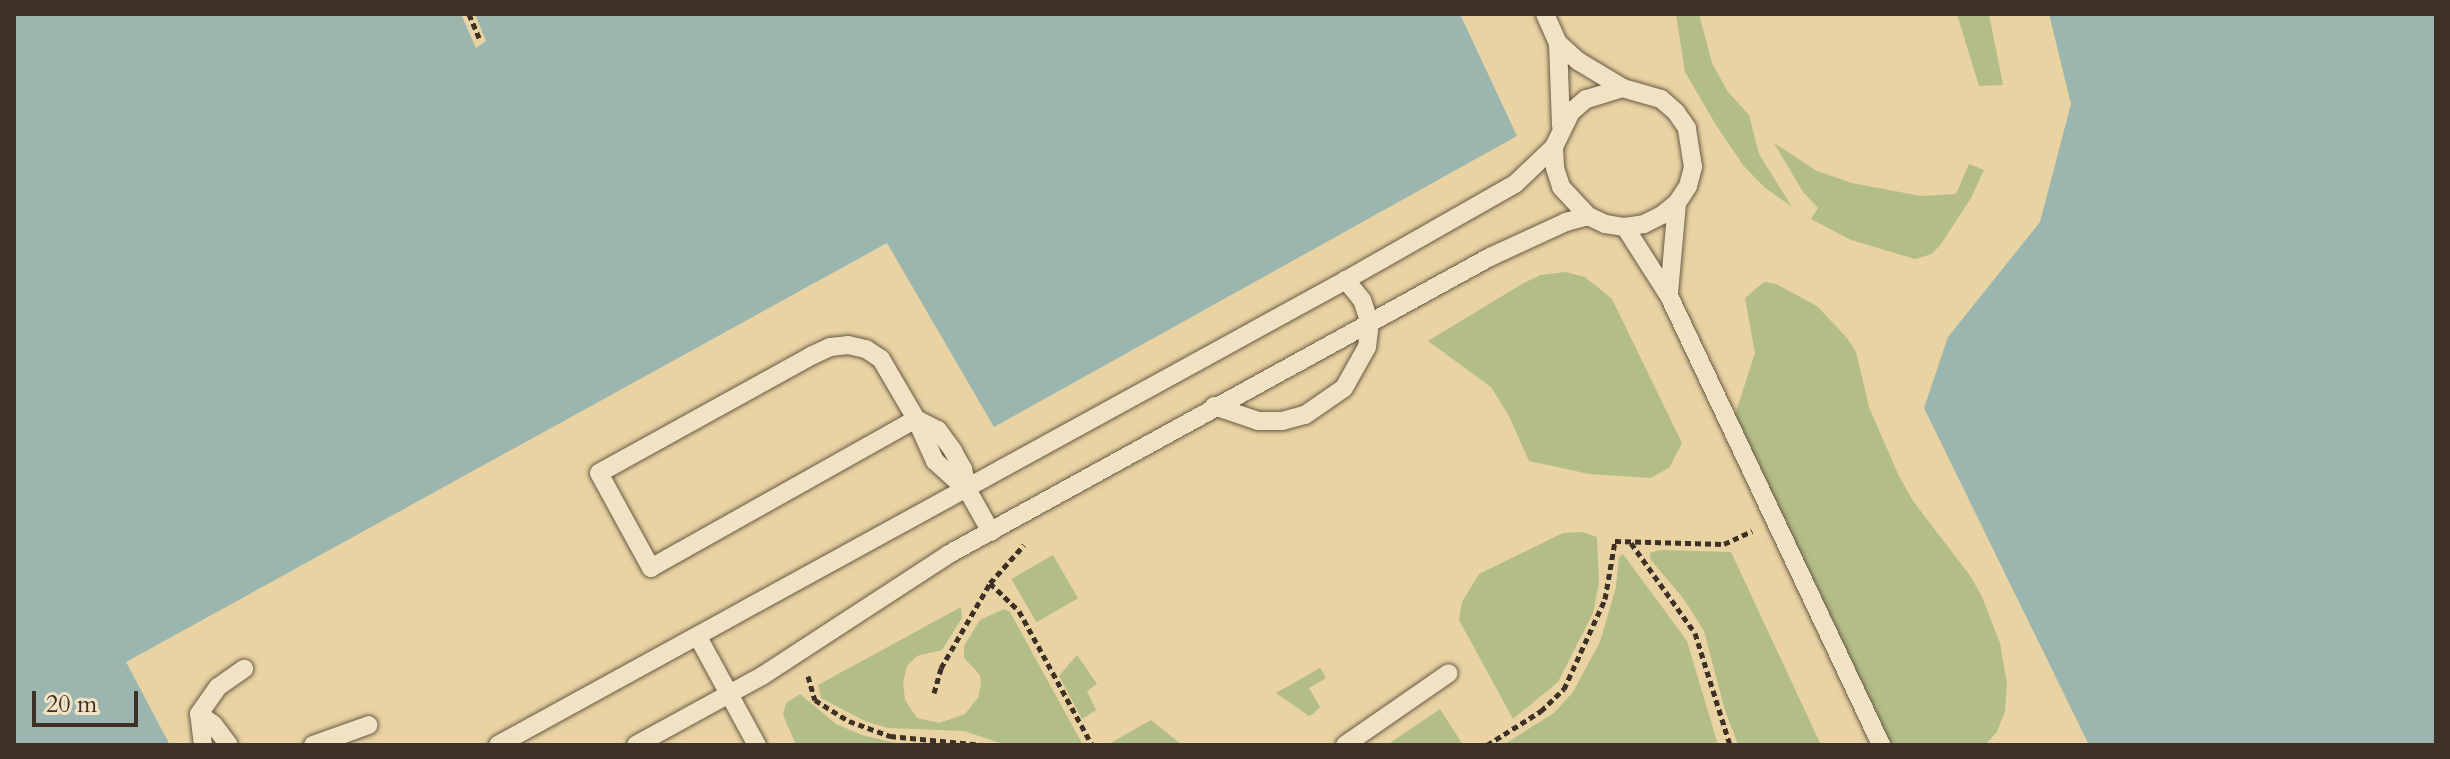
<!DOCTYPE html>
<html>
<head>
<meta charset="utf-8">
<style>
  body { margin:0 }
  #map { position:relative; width:2450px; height:759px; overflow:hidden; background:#e9d3a2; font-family:Cardo,serif }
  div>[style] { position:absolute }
  .green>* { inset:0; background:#b3bd87; transform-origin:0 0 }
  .water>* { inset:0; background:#9ab6af }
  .pier>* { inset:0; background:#e9d3a2 }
  .path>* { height:5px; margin-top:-2.5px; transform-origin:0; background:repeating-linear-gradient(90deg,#3c3027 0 6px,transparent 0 10px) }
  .roads { filter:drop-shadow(0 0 2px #675946) drop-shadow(0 0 2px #675946) }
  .service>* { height:18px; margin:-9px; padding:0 9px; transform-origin:9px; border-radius:9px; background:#f1e2c3 }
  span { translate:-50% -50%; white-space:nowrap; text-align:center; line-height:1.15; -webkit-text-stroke:6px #f1e2c3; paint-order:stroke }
  .frame { position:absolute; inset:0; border:16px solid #3c3027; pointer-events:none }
  .scale { position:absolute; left:32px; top:691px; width:106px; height:36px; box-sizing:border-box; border:4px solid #3c3027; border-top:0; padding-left:10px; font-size:24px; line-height:28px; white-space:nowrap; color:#3c3027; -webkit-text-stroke:6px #f1e2c3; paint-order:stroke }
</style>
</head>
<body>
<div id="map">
  <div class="green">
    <div style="clip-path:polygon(1676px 14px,1699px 14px,1712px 63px,1728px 92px,1749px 115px,1759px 154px,1792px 207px,1764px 187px,1743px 165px,1716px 125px,1685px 72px)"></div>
    <div style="clip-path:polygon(1957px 14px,1989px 14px,2003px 85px,1979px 86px)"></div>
    <div style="clip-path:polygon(1774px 143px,1817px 171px,1852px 183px,1921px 196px,1956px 194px,1969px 164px,1984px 170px,1971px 198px,1941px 244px,1932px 254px,1915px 259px,1851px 240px,1811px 219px,1818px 208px,1803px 192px)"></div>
    <div style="clip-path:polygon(1566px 272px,1585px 277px,1612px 299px,1682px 443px,1669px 468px,1650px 478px,1589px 474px,1529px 461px,1509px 416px,1491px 387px,1428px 341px,1522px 284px,1540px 275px)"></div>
    <div style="clip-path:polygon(1764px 282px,1776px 284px,1817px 306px,1847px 338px,1856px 352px,1869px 407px,1898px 474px,1913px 501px,1971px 577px,1982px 597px,2000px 643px,2007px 684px,2005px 711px,1997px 732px,1985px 745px,1884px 745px,1733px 421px,1755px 353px,1745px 298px)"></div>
    <div style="clip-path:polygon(1582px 532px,1597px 537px,1599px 583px,1593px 613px,1558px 682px,1513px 719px,1459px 620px,1462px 602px,1479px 574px,1563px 533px)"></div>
    <div style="clip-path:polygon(1660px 550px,1731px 552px,1821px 745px,1738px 745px,1724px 707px,1704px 631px,1683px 598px,1650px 559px,1650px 553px)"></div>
    <div style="clip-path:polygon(1623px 554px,1687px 641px,1718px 745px,1503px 745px,1554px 713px,1573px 692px,1600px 642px,1616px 587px,1619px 557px)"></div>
    <div style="left:1053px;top:555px;width:50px;height:48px;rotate:60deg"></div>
    <div style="clip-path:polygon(961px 607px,962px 618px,942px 650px,917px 656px,907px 666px,903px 682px,905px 700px,917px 718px,939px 723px,965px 714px,978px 698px,981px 684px,980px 675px,964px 658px,964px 646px,980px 620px,1004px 609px,1010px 612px,1083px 745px,1006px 745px,964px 731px,888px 728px,865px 721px,821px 698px,818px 685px)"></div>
    <div style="clip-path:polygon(1077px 655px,1097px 684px,1087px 691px,1096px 710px,1082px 719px,1059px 676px)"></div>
    <div style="clip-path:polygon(1320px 668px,1326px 678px,1309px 688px,1320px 707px,1313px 714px,1309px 716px,1276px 693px)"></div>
    <div style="clip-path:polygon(800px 694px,836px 724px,862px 735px,904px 745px,796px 745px,783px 715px,786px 703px)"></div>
    <div style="clip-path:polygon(1440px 709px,1463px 745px,1387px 745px)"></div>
    <div style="clip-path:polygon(1151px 720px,1182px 745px,1107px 745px)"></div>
  </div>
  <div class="water">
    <div style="clip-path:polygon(14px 14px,1460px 14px,1517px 136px,994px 427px,887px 243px,126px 662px,170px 745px,14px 745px)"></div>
    <div style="clip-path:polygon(2049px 14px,2436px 14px,2436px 745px,2089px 745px,1924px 408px,1948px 337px,2040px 222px,2071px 104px)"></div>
  </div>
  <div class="pier">
    <div style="clip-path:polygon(461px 14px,475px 14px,486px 41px,476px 48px)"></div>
  </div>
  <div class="path">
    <div style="left:469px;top:14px;width:26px;rotate:67deg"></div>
    <div style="left:1631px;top:543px;width:110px;rotate:54.6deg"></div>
    <div style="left:1695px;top:633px;width:117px;rotate:72.6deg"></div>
    <div style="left:990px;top:583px;width:40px;rotate:44deg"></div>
    <div style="left:1019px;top:611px;width:153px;rotate:61.4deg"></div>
    <div style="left:808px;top:676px;width:25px;rotate:74deg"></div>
    <div style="left:815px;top:700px;width:40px;rotate:32deg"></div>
    <div style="left:849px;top:721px;width:44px;rotate:20.1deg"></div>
    <div style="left:890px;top:736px;width:93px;rotate:5.5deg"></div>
    <div style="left:934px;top:693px;width:26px;rotate:-74deg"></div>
    <div style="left:941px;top:668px;width:98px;rotate:-60deg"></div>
    <div style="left:990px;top:583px;width:51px;rotate:-48.2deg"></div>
    <div style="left:1487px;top:745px;width:64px;rotate:-32.2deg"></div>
    <div style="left:1541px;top:711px;width:32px;rotate:-44deg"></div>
    <div style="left:1564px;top:689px;width:99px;rotate:-65.5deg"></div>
    <div style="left:1605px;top:599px;width:59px;rotate:-80.2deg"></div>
    <div style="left:1615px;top:541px;width:109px;rotate:1.6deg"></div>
    <div style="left:1724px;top:544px;width:31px;rotate:-25deg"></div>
  </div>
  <div class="roads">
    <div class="service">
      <div style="left:1545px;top:14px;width:32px;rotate:66deg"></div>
      <div style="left:1558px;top:43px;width:83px;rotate:87.9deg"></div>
      <div style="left:1558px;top:43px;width:27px;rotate:42deg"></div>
      <div style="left:1578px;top:61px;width:52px;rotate:31deg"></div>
      <div style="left:1625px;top:227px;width:82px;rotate:57.5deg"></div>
      <div style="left:1669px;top:296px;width:497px;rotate:64.7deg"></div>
      <div style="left:1669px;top:293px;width:90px;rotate:-84.9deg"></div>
      <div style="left:848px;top:345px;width:18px;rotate:13deg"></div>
      <div style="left:866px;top:349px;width:18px;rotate:34deg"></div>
      <div style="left:881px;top:359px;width:69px;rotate:59.7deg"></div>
      <div style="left:916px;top:419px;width:304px;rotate:150.7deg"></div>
      <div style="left:651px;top:568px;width:108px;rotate:-118.7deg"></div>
      <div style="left:599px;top:473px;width:244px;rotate:-28.9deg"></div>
      <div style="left:813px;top:355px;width:19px;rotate:-25deg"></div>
      <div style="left:830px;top:347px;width:18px;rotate:-6deg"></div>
      <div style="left:1214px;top:406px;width:46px;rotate:18.8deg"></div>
      <div style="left:1258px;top:421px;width:24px"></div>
      <div style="left:1282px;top:421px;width:24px;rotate:-15deg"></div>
      <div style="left:1305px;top:415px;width:47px;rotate:-34.7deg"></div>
      <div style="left:1344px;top:388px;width:47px;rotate:-60.7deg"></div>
      <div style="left:1367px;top:347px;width:23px;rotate:-83deg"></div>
      <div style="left:1370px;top:324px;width:25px;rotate:-108deg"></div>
      <div style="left:1362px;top:300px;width:26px;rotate:-129deg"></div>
      <div style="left:916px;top:419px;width:25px;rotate:27deg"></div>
      <div style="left:938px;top:430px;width:26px;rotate:54deg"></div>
      <div style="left:953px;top:451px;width:21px;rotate:61deg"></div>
      <div style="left:963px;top:469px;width:23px;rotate:77deg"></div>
      <div style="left:968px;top:491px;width:47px;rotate:60.7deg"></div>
      <div style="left:916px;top:419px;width:46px;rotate:65.7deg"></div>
      <div style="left:935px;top:461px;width:45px;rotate:42.3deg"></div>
      <div style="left:698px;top:637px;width:123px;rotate:61.4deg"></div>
      <div style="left:199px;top:714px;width:17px;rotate:36deg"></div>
      <div style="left:213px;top:724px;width:26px;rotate:53deg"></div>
      <div style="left:203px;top:745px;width:31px;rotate:-97deg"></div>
      <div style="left:199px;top:714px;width:33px;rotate:-55deg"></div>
      <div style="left:218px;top:687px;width:32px;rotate:-35deg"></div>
      <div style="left:313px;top:745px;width:59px;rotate:-19.7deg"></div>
      <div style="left:498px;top:745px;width:967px;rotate:-28.74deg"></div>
      <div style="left:1346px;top:280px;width:194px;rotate:-29.6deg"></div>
      <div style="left:1515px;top:184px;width:54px;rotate:-43.5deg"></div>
      <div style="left:636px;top:745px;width:144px;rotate:-28.7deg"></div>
      <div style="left:762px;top:676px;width:223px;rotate:-33.1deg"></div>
      <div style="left:949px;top:554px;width:617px;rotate:-28.77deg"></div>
      <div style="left:1490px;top:257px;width:84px;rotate:-24.7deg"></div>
      <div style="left:1566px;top:222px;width:23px;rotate:-15deg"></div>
      <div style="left:1588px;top:216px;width:19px;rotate:25deg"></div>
      <div style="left:1605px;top:224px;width:20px;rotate:9deg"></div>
      <div style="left:1625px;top:227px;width:19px;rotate:-9deg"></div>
      <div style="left:1644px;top:224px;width:20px;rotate:-27deg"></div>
      <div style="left:1662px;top:215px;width:19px;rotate:-39deg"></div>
      <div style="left:1677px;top:203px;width:20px;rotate:-57deg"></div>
      <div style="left:1688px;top:186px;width:20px;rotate:-75deg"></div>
      <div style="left:1693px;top:167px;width:39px;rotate:-99deg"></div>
      <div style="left:1687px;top:128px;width:19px;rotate:-125deg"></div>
      <div style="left:1676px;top:112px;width:20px;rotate:-139deg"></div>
      <div style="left:1661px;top:99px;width:40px;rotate:-164deg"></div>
      <div style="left:1623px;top:88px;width:39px;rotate:163deg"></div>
      <div style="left:1586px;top:99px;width:20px;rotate:139deg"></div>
      <div style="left:1571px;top:112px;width:39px;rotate:116deg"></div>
      <div style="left:1554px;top:147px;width:21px;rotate:87deg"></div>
      <div style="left:1555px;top:168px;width:20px;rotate:72deg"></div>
      <div style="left:1561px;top:187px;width:40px;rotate:47deg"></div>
      <div style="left:1345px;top:745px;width:126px;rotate:-34.7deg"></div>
    </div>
  </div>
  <div class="frame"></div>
  <div class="scale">20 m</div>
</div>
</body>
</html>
